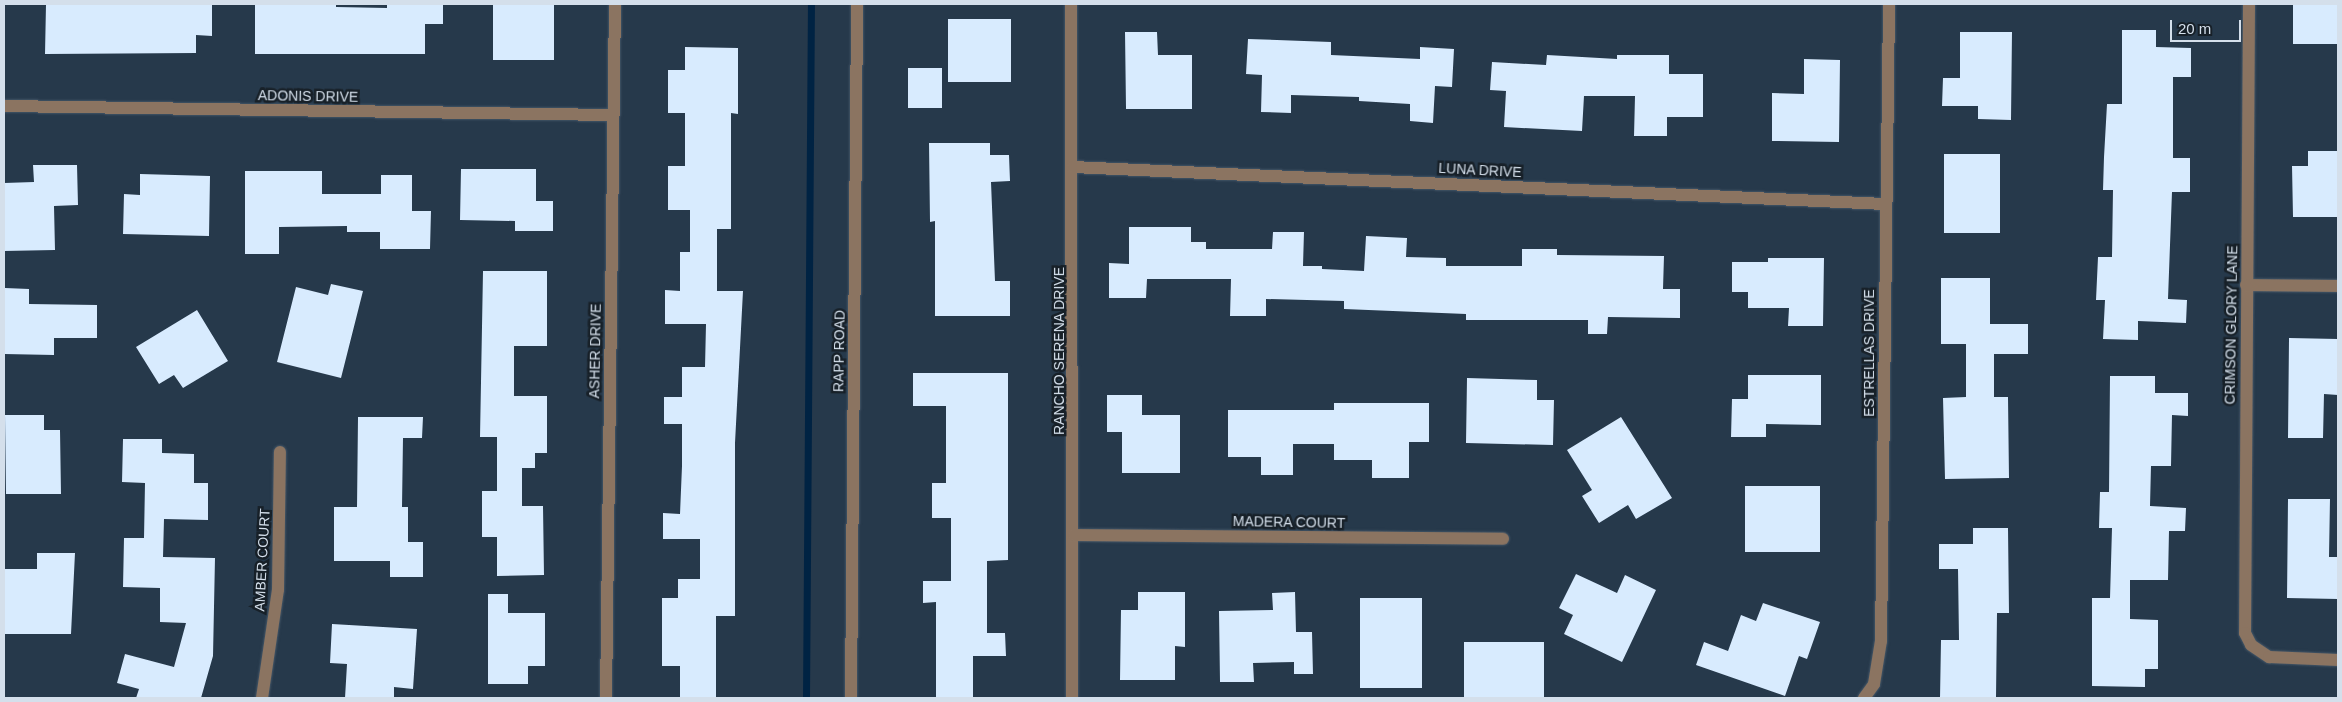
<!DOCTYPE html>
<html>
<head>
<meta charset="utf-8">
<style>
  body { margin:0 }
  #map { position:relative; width:2342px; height:702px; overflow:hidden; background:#26394b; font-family:Arial,sans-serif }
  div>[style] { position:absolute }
  .stream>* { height:7px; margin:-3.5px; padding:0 3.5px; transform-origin:3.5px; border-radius:3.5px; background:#002343 }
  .building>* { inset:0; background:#d8ebfe; transform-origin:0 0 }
  .roads { filter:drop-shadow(0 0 1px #455768) drop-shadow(0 0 1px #455768) }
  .minor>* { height:12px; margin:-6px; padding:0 6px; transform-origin:6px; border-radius:6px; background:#8b7461 }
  span { translate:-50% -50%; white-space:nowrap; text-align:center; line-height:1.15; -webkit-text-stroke:5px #172028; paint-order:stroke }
  .street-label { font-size:14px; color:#d4dfeb }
  .frame { position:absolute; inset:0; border:5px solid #d4dfeb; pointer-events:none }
  .scale { position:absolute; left:2170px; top:20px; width:71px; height:22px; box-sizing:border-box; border:2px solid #d4dfeb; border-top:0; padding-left:6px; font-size:15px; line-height:18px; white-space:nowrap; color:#d4dfeb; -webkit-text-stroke:4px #172028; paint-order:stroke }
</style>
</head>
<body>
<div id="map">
  <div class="stream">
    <div style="left:806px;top:698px;width:694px;rotate:-89.59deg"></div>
  </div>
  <div class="building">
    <div style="clip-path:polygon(46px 4px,212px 4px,212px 36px,196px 35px,196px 53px,45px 54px)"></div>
    <div style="clip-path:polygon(255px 4px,336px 4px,336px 7px,387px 8px,387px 4px,443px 4px,443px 24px,425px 24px,425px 54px,255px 54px)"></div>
    <div style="left:493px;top:4px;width:61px;height:56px"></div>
    <div style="left:2293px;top:4px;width:45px;height:40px"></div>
    <div style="left:948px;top:19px;width:63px;height:63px"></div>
    <div style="clip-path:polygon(2122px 30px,2156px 30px,2156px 47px,2191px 48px,2191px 77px,2173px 77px,2173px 158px,2190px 158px,2190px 192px,2172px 192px,2168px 299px,2187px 300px,2186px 323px,2138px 321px,2138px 340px,2103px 339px,2105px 300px,2096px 300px,2098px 257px,2112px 257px,2113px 190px,2103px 190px,2104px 157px,2107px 104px,2122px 104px)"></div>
    <div style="clip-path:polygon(1125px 32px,1157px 32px,1158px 55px,1192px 55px,1192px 109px,1126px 109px)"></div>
    <div style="clip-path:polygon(1960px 32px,2012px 32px,2011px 120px,1978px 119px,1978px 106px,1942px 106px,1943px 78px,1960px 78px)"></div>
    <div style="clip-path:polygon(1248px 39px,1331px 42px,1331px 55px,1420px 59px,1420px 47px,1454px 49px,1452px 87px,1435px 86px,1433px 123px,1410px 121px,1410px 104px,1359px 101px,1359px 97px,1291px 95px,1291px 113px,1261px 112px,1262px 75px,1246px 74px)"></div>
    <div style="clip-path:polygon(685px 47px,738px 48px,738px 114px,731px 113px,731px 229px,717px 229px,717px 291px,743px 291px,735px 443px,735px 616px,716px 616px,716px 698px,680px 698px,680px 666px,662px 666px,662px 598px,678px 598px,678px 579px,700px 579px,700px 539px,663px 539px,663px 513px,680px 514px,682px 466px,682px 424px,664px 424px,664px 397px,682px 397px,682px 367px,705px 367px,706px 324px,665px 324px,665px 290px,680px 291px,680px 252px,690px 252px,690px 210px,668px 210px,668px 166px,685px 166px,685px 113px,668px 113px,668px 70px,685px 70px)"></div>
    <div style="clip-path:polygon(1547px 55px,1617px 59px,1617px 55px,1669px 55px,1669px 74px,1703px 74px,1703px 117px,1667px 117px,1667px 136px,1634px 136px,1635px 96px,1584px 96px,1582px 131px,1504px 127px,1506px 91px,1490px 90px,1492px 62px,1546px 65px)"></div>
    <div style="clip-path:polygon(1804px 59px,1840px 60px,1839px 142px,1772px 141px,1772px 93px,1804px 94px)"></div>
    <div style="left:908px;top:68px;width:34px;height:40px"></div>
    <div style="clip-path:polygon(929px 143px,990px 143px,990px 155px,1009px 155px,1010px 181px,991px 182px,995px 281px,1010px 281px,1010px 316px,935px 316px,935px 221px,930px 222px)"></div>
    <div style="clip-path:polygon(2308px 151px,2338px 151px,2338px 217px,2293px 217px,2292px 166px,2308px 166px)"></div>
    <div style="left:1944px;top:154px;width:56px;height:79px"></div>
    <div style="clip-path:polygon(33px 165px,77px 165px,78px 205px,54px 206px,55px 250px,4px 251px,4px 183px,34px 182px)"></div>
    <div style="clip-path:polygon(461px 169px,536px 169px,536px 201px,553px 201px,553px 231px,515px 231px,515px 221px,460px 220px)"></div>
    <div style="clip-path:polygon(245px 171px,322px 171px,322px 194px,381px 194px,381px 175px,412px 175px,412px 211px,431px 211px,430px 249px,380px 249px,380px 232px,347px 232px,347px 226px,279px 227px,279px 254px,245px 254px)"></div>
    <div style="clip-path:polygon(140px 174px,210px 176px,209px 236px,123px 234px,124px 194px,140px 195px)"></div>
    <div style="clip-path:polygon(1129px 227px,1191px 227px,1191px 242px,1206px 242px,1206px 249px,1272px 249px,1273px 232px,1304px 232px,1303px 266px,1322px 266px,1322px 269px,1364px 271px,1366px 236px,1407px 238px,1406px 257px,1446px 258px,1446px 266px,1522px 266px,1522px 249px,1557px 249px,1557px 255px,1664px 256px,1663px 289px,1680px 289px,1680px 318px,1608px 317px,1607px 334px,1588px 334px,1588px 320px,1466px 320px,1466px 314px,1344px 309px,1344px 301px,1266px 299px,1266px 316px,1230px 316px,1231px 279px,1147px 279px,1146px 298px,1109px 298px,1109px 263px,1129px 264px)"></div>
    <div style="clip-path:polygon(1768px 258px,1824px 258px,1823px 326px,1788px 326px,1789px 308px,1748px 308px,1748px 292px,1732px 292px,1732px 262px,1768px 262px)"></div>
    <div style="clip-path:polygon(483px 271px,547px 271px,547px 346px,514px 346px,514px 396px,547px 396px,547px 453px,535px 453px,535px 468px,522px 468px,522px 506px,543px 506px,544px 575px,497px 576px,497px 537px,482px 537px,482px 491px,497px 491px,497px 437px,480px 437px)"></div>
    <div style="clip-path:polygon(1941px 278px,1990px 278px,1990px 324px,2028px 324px,2028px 354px,1994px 354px,1994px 397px,2008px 397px,2009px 478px,1945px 479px,1943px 398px,1966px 397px,1966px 344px,1941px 344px)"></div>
    <div style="clip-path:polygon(331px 284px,363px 291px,341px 378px,277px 362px,296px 287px,328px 295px)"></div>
    <div style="clip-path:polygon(5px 288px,29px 289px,29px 304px,97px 305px,97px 338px,54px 338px,54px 355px,4px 354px)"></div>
    <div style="clip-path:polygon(197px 310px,228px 361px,183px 388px,174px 375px,159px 384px,136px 347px)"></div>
    <div style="clip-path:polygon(2289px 338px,2338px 339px,2338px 395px,2324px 394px,2323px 438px,2288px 438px)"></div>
    <div style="clip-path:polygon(913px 373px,1008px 373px,1008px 560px,987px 561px,987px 633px,1005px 633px,1006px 656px,973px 656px,973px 698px,936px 698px,936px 602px,923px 603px,923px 581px,951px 581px,951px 518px,932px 518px,932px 483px,946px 483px,946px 406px,913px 406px)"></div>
    <div style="clip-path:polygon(1748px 375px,1821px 375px,1821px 425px,1766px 424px,1766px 437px,1731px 437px,1732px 399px,1748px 399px)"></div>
    <div style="clip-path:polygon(2110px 376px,2155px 376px,2155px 393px,2188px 393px,2188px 416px,2172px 415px,2171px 466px,2151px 466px,2150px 506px,2186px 508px,2185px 531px,2169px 531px,2168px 580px,2130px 580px,2130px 619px,2158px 620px,2158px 669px,2145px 669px,2145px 687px,2092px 686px,2092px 598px,2110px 598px,2112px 528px,2099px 528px,2100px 492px,2109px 492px)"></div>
    <div style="clip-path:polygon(1467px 378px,1537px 380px,1537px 400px,1554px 400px,1553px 445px,1466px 443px)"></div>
    <div style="clip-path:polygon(1107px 395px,1142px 395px,1142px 415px,1180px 415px,1180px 473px,1122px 473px,1122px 432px,1107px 432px)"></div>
    <div style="clip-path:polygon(1334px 403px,1429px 403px,1429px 442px,1409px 442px,1409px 478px,1372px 478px,1372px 460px,1334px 460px,1334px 444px,1293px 444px,1293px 475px,1261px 475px,1261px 457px,1228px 457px,1228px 410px,1334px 410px)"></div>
    <div style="clip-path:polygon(5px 415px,44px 415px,44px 430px,60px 430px,61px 494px,6px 494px)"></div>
    <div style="clip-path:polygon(358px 417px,423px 417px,422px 438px,403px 438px,402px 507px,408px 507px,408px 542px,423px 542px,423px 577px,390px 577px,390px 561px,334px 561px,334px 507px,357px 507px)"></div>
    <div style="clip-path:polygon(1621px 417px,1672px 498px,1636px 519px,1628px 505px,1599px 523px,1582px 496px,1592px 490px,1567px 450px)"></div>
    <div style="clip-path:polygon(123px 439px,162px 439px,162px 453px,194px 454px,194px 483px,208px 483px,208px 520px,164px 519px,163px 557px,215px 558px,213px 656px,201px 698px,136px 698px,139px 689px,117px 683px,125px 654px,174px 667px,186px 623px,160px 622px,160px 588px,123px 587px,124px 538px,144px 538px,145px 483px,122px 482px)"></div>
    <div style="left:1745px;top:486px;width:75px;height:66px"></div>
    <div style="clip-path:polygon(2288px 499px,2330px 499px,2329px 557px,2338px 557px,2338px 599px,2287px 598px)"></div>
    <div style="clip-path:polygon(1973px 528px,2008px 528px,2009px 613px,1997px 613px,1996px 698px,1940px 698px,1941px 640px,1959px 640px,1958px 569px,1939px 569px,1939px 544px,1973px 544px)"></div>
    <div style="clip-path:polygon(37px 553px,75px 553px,71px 634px,4px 634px,4px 569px,37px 569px)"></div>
    <div style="clip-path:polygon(1576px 574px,1617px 593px,1625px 575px,1656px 590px,1622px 662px,1564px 634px,1573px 615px,1559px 608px)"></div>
    <div style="clip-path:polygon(1138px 592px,1185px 592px,1185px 647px,1175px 646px,1175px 680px,1120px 680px,1121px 610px,1138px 610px)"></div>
    <div style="clip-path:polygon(1295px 592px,1296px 632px,1312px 632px,1313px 674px,1294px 674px,1294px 662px,1253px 663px,1254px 682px,1220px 682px,1219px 611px,1273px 610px,1272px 593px)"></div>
    <div style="clip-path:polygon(488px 594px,508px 594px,508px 613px,545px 613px,545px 666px,528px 666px,528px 684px,488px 684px)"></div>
    <div style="left:1360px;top:598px;width:62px;height:90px"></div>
    <div style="clip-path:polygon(1763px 603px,1820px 622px,1807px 659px,1799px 656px,1785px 696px,1696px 665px,1704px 642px,1728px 651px,1741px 615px,1756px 621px)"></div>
    <div style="clip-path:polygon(332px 624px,417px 629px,413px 689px,394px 687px,394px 698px,345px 698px,347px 664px,330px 663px)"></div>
    <div style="left:1464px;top:642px;width:80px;height:56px"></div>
  </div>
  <div class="roads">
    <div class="minor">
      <div style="left:1071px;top:4px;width:694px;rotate:89.92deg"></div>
      <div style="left:2249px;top:4px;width:629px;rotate:90.36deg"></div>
      <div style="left:2245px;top:633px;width:13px;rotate:63deg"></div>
      <div style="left:2251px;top:645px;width:22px;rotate:34deg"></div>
      <div style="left:2269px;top:657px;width:69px;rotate:2.5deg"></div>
      <div style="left:4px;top:106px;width:609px;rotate:0.85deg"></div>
      <div style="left:1073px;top:167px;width:813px;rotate:2.61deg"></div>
      <div style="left:2246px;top:285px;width:92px;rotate:0.6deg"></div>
      <div style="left:1074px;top:535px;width:429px;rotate:0.5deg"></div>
      <div style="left:262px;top:698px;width:109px;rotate:-81.6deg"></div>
      <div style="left:278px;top:590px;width:138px;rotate:-89.2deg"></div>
      <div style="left:606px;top:698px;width:694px;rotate:-89.26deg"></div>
      <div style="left:851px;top:698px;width:694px;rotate:-89.5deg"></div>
      <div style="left:1864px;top:698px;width:17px;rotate:-54deg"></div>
      <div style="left:1874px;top:684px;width:44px;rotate:-80.8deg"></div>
      <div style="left:1881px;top:641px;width:637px;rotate:-89.28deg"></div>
    </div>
  </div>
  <div class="street-label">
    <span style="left:308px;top:96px;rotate:1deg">ADONIS DRIVE</span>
    <span style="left:1480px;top:170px;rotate:3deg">LUNA DRIVE</span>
    <span style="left:2231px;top:325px;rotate:-89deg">CRIMSON GLORY LANE</span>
    <span style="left:595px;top:351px;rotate:-89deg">ASHER DRIVE</span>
    <span style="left:839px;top:351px;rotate:-89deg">RAPP ROAD</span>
    <span style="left:1059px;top:351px;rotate:-90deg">RANCHO SERENA DRIVE</span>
    <span style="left:1869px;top:353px;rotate:-90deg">ESTRELLAS DRIVE</span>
    <span style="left:1289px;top:522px;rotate:1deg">MADERA COURT</span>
    <span style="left:262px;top:560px;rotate:-87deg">AMBER COURT</span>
  </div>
  <div class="frame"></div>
  <div class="scale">20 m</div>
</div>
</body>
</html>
